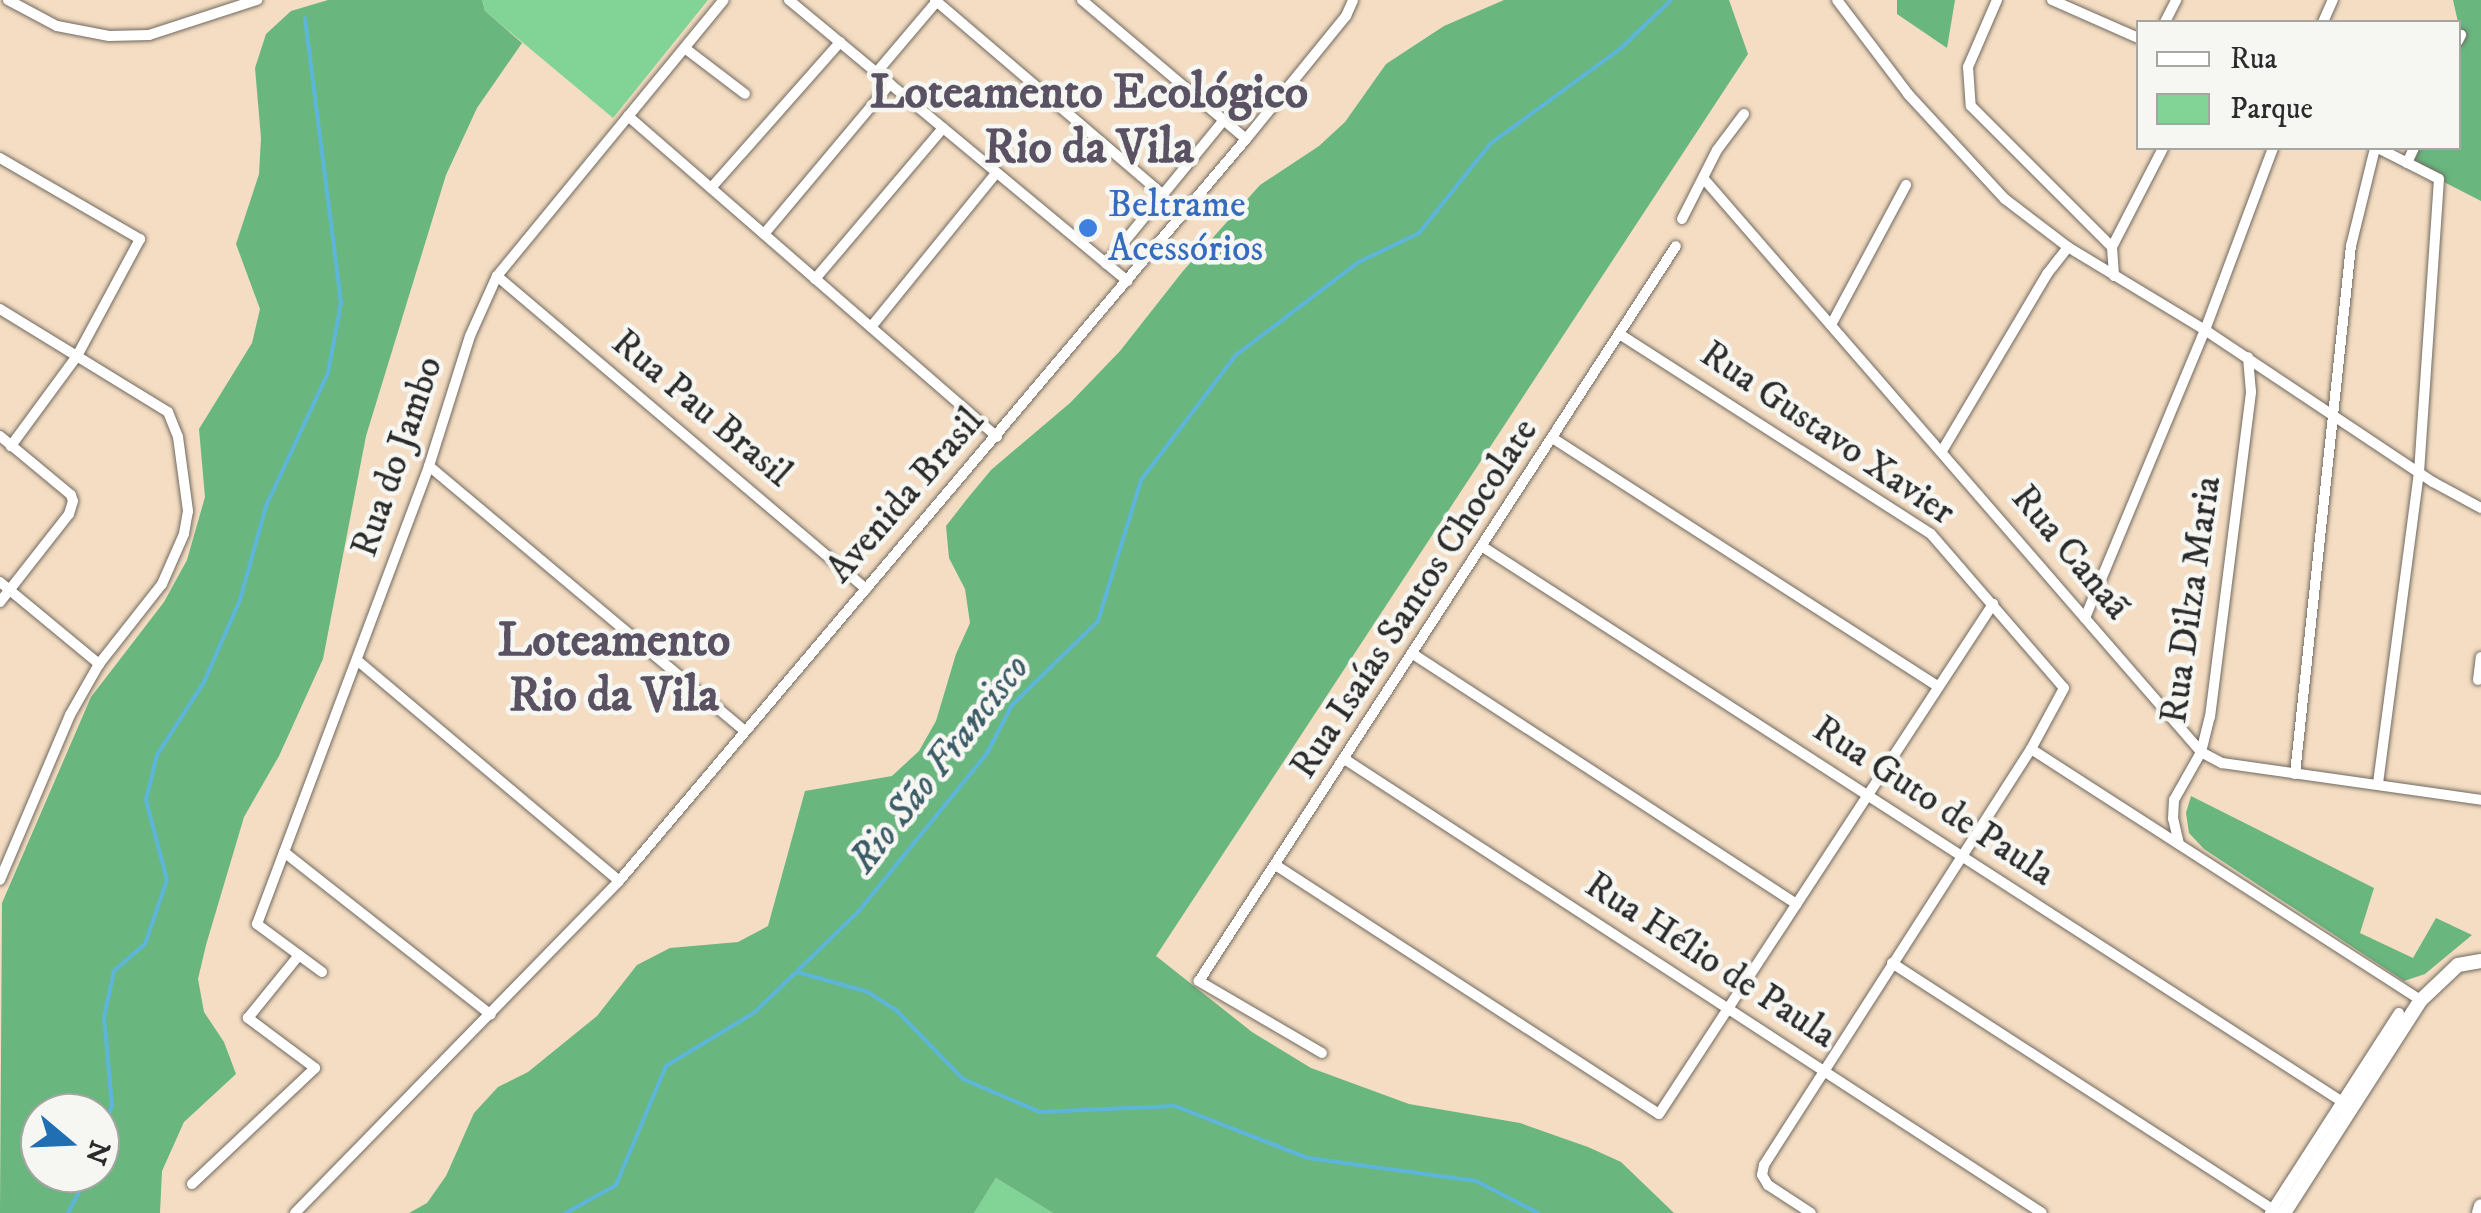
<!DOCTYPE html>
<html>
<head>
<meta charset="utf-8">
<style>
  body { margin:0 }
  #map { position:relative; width:2481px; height:1213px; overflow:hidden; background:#f4ddc2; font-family:"IM FELL DW Pica",serif }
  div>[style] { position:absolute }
  .green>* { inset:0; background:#82d496 }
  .forest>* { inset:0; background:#69b67f }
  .stream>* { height:4px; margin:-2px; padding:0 2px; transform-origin:2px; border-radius:2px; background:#5db6da }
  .roads { filter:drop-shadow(0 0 2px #716960) drop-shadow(0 0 2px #716960) }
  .street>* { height:10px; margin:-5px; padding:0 5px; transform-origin:5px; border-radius:5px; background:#fff }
  .secondary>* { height:14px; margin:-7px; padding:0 7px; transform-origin:7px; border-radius:7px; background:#fff }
  .dots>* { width:28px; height:28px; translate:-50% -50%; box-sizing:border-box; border:5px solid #f6f6f2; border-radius:50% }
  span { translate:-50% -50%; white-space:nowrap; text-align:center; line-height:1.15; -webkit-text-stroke:9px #f6f6f2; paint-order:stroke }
  .shop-label { font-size:38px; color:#366cbe }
  .left { translate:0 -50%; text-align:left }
  .street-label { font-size:38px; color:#2b2b2b }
  .water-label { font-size:40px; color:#3c5c68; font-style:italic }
  .district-label { font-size:48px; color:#5a5263; font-weight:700 }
  .legend { position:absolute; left:2136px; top:20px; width:325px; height:130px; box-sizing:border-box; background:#f6f6f2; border:2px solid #a5a5a2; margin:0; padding:12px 18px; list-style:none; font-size:30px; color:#2b2b2b }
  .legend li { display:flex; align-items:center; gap:20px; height:50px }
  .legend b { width:50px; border:2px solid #a5a5a2 }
  .north { position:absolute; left:20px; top:1093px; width:100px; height:100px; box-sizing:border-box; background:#f6f6f2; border:2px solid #a5a5a2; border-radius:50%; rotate:109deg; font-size:28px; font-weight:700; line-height:40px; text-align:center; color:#2b2b2b }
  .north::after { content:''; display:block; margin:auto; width:35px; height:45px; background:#1f6fb2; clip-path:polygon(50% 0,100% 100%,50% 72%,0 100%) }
</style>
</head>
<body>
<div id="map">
  <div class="green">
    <div style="clip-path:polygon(482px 0,708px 0,613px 118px,485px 11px)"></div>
    <div style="clip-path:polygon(996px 1178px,1053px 1213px,974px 1213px)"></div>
  </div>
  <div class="forest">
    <div style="clip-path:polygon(evenodd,328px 0,482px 0,485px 11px,522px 43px,477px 108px,446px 175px,366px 436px,323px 659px,279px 756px,244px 817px,206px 945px,198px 979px,204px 1012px,224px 1042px,236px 1074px,184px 1122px,162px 1171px,160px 1213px,0 1213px,2px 903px,91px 697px,164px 602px,187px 560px,205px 497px,199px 429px,252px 343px,260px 309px,236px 244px,259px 174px,261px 138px,255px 68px,266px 34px,291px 11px,328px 0,100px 1113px,100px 1173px,40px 1173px,40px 1113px,100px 1113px)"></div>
    <div style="clip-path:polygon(1504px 0,1729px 0,1748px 54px,1156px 956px,1252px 1032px,1311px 1068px,1409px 1104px,1520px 1123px,1588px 1147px,1621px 1162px,1674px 1213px,1053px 1213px,996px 1178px,974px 1213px,409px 1213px,427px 1203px,446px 1176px,474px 1113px,498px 1087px,528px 1072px,597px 1016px,637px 965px,670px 948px,738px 942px,768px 926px,805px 791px,892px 776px,919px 751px,936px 721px,956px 654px,970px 623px,965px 589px,949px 558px,946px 526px,967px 499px,991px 470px,1070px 403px,1120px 351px,1183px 271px,1260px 185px,1319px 146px,1345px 122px,1386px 64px,1444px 26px)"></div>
    <div style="clip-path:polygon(1897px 0,1955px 0,1947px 48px,1897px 14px)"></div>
    <div style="clip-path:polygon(2453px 0,2481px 0,2481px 201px,2407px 163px,2414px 148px,2458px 148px,2461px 35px)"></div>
    <div style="clip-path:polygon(2191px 796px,2374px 888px,2360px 933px,2413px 958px,2436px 918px,2472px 935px,2425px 974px,2404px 981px,2204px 849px,2189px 833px,2186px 813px)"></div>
  </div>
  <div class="stream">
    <div style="left:797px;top:972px;width:74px;rotate:15.7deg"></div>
    <div style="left:868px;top:992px;width:35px;rotate:33deg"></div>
    <div style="left:897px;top:1011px;width:95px;rotate:45.9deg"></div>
    <div style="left:963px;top:1079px;width:84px;rotate:23.2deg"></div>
    <div style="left:1040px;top:1112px;width:135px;rotate:-2.5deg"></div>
    <div style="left:1175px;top:1106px;width:143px;rotate:21.4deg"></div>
    <div style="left:1308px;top:1158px;width:170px;rotate:7.8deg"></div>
    <div style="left:1476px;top:1181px;width:70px;rotate:27.3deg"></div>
    <div style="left:100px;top:1142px;width:38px;rotate:-72deg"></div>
    <div style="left:112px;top:1106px;width:89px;rotate:-95.1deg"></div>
    <div style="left:104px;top:1017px;width:47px;rotate:-77.7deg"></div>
    <div style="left:114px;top:971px;width:41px;rotate:-41.1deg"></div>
    <div style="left:145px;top:944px;width:68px;rotate:-71deg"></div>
    <div style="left:167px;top:880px;width:83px;rotate:-104.7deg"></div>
    <div style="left:146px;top:800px;width:46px;rotate:-76.3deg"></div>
    <div style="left:157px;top:755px;width:87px;rotate:-57.2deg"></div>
    <div style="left:204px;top:682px;width:90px;rotate:-66.3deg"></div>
    <div style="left:240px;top:600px;width:98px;rotate:-74.5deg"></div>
    <div style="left:266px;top:506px;width:147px;rotate:-65deg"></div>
    <div style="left:328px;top:373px;width:71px;rotate:-79.5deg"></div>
    <div style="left:341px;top:303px;width:287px;rotate:-97.2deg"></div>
    <div style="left:68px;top:1213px;width:45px;rotate:-62.3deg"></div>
    <div style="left:566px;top:1213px;width:57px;rotate:-29.2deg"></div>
    <div style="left:616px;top:1185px;width:129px;rotate:-67.2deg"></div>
    <div style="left:666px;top:1066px;width:104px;rotate:-31.2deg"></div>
    <div style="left:755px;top:1012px;width:144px;rotate:-44.2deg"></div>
    <div style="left:858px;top:912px;width:205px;rotate:-50.9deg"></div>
    <div style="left:987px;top:753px;width:54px;rotate:-62.5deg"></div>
    <div style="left:1012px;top:705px;width:120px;rotate:-44.3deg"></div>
    <div style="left:1098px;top:621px;width:147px;rotate:-73deg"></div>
    <div style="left:1141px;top:480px;width:157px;rotate:-52.8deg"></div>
    <div style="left:1236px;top:355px;width:152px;rotate:-37.2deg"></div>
    <div style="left:1357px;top:263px;width:69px;rotate:-25.8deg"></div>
    <div style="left:1419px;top:233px;width:114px;rotate:-51.4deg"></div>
    <div style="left:1490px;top:144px;width:162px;rotate:-36.2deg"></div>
    <div style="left:1621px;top:48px;width:69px;rotate:-43.8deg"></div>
  </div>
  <div class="roads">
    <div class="street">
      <div style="left:8px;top:0;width:55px;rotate:28deg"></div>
      <div style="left:57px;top:26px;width:53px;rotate:10.9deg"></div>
      <div style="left:109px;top:36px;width:40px;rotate:-1.4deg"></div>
      <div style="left:149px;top:35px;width:114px;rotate:-18deg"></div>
      <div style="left:789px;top:0;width:440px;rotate:39.7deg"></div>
      <div style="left:935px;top:0;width:300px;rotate:40.5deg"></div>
      <div style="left:1082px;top:0;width:215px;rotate:40.3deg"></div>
      <div style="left:1837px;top:0;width:118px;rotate:52.9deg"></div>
      <div style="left:1908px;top:94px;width:143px;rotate:47.3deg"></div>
      <div style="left:2005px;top:199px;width:79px;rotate:37.3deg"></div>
      <div style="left:2068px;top:247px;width:160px;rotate:31.2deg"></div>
      <div style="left:2205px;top:330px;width:274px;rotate:33.7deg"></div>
      <div style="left:2433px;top:482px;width:55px;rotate:28.4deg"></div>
      <div style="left:1997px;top:0;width:73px;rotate:113.4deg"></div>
      <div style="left:1968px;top:67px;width:39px;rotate:86deg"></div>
      <div style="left:1971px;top:106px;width:199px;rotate:45deg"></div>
      <div style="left:2112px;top:247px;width:29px;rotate:86deg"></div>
      <div style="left:2052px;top:0;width:94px;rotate:23.8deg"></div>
      <div style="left:2165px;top:22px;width:25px;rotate:-63deg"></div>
      <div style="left:2323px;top:22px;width:24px;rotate:-66deg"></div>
      <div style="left:2458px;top:41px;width:7px;rotate:-63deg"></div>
      <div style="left:686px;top:49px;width:74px;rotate:37.3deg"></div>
      <div style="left:876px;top:73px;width:96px;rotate:-49.7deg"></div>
      <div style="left:628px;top:116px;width:489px;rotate:41deg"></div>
      <div style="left:2378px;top:148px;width:68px;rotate:26.9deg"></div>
      <div style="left:2439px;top:179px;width:294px;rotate:93.9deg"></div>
      <div style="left:2419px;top:472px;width:314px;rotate:97.5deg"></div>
      <div style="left:0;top:158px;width:162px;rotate:30.1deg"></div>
      <div style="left:140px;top:239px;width:133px;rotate:118.3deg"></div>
      <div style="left:77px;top:356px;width:112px;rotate:126.3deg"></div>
      <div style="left:2407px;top:163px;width:17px;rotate:-65deg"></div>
      <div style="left:1704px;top:179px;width:759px;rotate:49.06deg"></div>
      <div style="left:2201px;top:752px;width:24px;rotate:28deg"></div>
      <div style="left:2222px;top:763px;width:262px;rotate:8.1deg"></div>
      <div style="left:711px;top:188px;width:195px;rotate:-48.5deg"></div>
      <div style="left:1682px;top:219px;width:77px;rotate:-63.1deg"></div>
      <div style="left:1717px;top:150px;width:45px;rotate:-53.1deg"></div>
      <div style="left:764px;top:234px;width:196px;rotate:-50deg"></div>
      <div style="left:2112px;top:247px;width:111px;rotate:-62.7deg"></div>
      <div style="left:1106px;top:264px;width:186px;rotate:-50.7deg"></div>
      <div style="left:497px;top:276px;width:484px;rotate:40.3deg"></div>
      <div style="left:815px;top:279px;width:198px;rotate:-49.7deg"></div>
      <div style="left:0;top:309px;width:197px;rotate:31.5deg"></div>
      <div style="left:168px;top:412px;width:27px;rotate:68deg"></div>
      <div style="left:178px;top:437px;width:75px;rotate:82.3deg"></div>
      <div style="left:188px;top:511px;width:23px;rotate:100deg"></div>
      <div style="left:184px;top:534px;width:55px;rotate:113.7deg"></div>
      <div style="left:162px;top:584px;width:102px;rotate:128.2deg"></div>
      <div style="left:99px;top:664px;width:59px;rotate:119.6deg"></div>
      <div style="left:70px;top:715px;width:179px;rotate:113deg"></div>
      <div style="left:1831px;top:325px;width:159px;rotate:-61.8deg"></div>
      <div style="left:871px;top:327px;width:198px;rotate:-50.9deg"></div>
      <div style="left:1621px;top:335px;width:368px;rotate:32.7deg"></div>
      <div style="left:1931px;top:534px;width:203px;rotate:49.2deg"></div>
      <div style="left:2064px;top:688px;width:69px;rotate:118.4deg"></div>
      <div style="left:2031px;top:749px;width:494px;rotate:122.7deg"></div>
      <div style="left:1764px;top:1165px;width:10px;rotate:101deg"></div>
      <div style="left:1762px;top:1175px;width:12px;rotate:59deg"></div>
      <div style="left:1768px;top:1185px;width:51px;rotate:33.1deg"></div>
      <div style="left:0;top:436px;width:92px;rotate:39.7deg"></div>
      <div style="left:71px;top:495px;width:6px;rotate:72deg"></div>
      <div style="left:73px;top:501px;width:14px;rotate:107deg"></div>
      <div style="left:69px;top:514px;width:112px;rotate:128.1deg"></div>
      <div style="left:1554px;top:439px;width:456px;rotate:32.8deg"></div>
      <div style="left:1942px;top:451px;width:206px;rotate:-59.3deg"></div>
      <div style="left:2047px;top:274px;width:34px;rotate:-52deg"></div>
      <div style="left:429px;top:466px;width:411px;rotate:40deg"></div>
      <div style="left:1483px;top:547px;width:1034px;rotate:32.85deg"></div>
      <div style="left:0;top:582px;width:129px;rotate:39.6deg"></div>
      <div style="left:2085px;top:618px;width:312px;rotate:-67.4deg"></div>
      <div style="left:2205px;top:330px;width:194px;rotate:-69.5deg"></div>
      <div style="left:1413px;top:654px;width:458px;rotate:33.1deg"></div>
      <div style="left:358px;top:661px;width:341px;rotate:40.1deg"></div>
      <div style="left:2478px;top:680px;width:23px;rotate:-83deg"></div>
      <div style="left:2031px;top:749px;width:464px;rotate:32.8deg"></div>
      <div style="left:1346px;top:760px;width:830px;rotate:33.06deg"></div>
      <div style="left:2295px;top:774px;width:531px;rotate:-83.95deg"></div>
      <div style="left:2351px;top:246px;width:101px;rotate:-76.2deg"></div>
      <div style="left:2179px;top:844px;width:26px;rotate:-103deg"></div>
      <div style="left:2173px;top:819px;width:19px;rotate:-87deg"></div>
      <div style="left:2174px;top:800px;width:55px;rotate:-60.6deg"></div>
      <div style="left:2201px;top:752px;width:36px;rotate:-76deg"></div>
      <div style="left:2210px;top:717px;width:328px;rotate:-82.8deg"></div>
      <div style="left:2251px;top:392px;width:35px;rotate:-95deg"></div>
      <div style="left:284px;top:852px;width:263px;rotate:38.2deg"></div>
      <div style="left:1277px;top:866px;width:455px;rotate:33deg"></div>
      <div style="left:1659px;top:1114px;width:610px;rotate:-56.78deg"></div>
      <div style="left:1892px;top:963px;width:460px;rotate:32.9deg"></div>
      <div style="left:322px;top:972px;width:81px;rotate:-143.6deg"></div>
      <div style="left:257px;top:924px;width:489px;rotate:-69.4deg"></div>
      <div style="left:429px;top:466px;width:136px;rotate:-72.5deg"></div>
      <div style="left:470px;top:336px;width:66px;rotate:-65.8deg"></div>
      <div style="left:497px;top:276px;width:357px;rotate:-50.6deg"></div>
      <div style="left:1322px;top:1053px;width:143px;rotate:-149.7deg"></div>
      <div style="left:1199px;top:981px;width:876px;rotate:-57.02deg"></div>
      <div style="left:192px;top:1184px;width:169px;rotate:-43.3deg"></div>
      <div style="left:315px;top:1068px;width:84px;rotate:-143.3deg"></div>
      <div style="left:248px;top:1018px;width:81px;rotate:-51deg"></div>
      <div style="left:295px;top:1213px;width:464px;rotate:-45.7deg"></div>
      <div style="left:619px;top:881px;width:971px;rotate:-49.8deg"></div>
      <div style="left:1246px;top:139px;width:159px;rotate:-50.9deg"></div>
      <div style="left:1346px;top:16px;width:17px;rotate:-66deg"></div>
      <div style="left:2270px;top:1213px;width:238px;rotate:-57.2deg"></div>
    </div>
    <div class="secondary">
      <div style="left:2284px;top:1213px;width:253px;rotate:-57.3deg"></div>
      <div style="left:2421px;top:1000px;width:51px;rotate:-43.4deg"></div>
      <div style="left:2458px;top:965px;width:23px;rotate:-10deg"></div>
      <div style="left:2479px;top:1213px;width:7px;rotate:-74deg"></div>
    </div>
  </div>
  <div class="dots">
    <div style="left:1088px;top:228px;background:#3f7fe0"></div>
  </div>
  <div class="shop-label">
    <span class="left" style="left:1108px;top:228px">Beltrame<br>Acessórios</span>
  </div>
  <div class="street-label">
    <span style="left:701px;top:409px;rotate:40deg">Rua Pau Brasil</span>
    <span style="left:1827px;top:434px;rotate:34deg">Rua Gustavo Xavier</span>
    <span style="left:398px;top:457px;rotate:-71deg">Rua do Jambo</span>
    <span style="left:906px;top:496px;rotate:-49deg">Avenida Brasil</span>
    <span style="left:2070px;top:553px;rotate:50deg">Rua Canaã</span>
    <span style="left:1415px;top:599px;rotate:-57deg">Rua Isaías Santos Chocolate</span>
    <span style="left:2192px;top:600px;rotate:-82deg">Rua Dilza Maria</span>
    <span style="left:1933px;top:802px;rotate:33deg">Rua Guto de Paula</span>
    <span style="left:1710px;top:961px;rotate:33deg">Rua Hélio de Paula</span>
  </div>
  <div class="water-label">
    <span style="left:940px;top:764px;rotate:-52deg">Rio São Francisco</span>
  </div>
  <div class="district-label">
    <span style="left:1089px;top:121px">Loteamento Ecológico<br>Rio da Vila</span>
    <span style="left:614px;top:669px">Loteamento<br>Rio da Vila</span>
  </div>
  <ul class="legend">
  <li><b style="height:12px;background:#fff"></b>Rua</li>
  <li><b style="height:28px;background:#82d496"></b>Parque</li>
  </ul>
  <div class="north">N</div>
</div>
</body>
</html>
